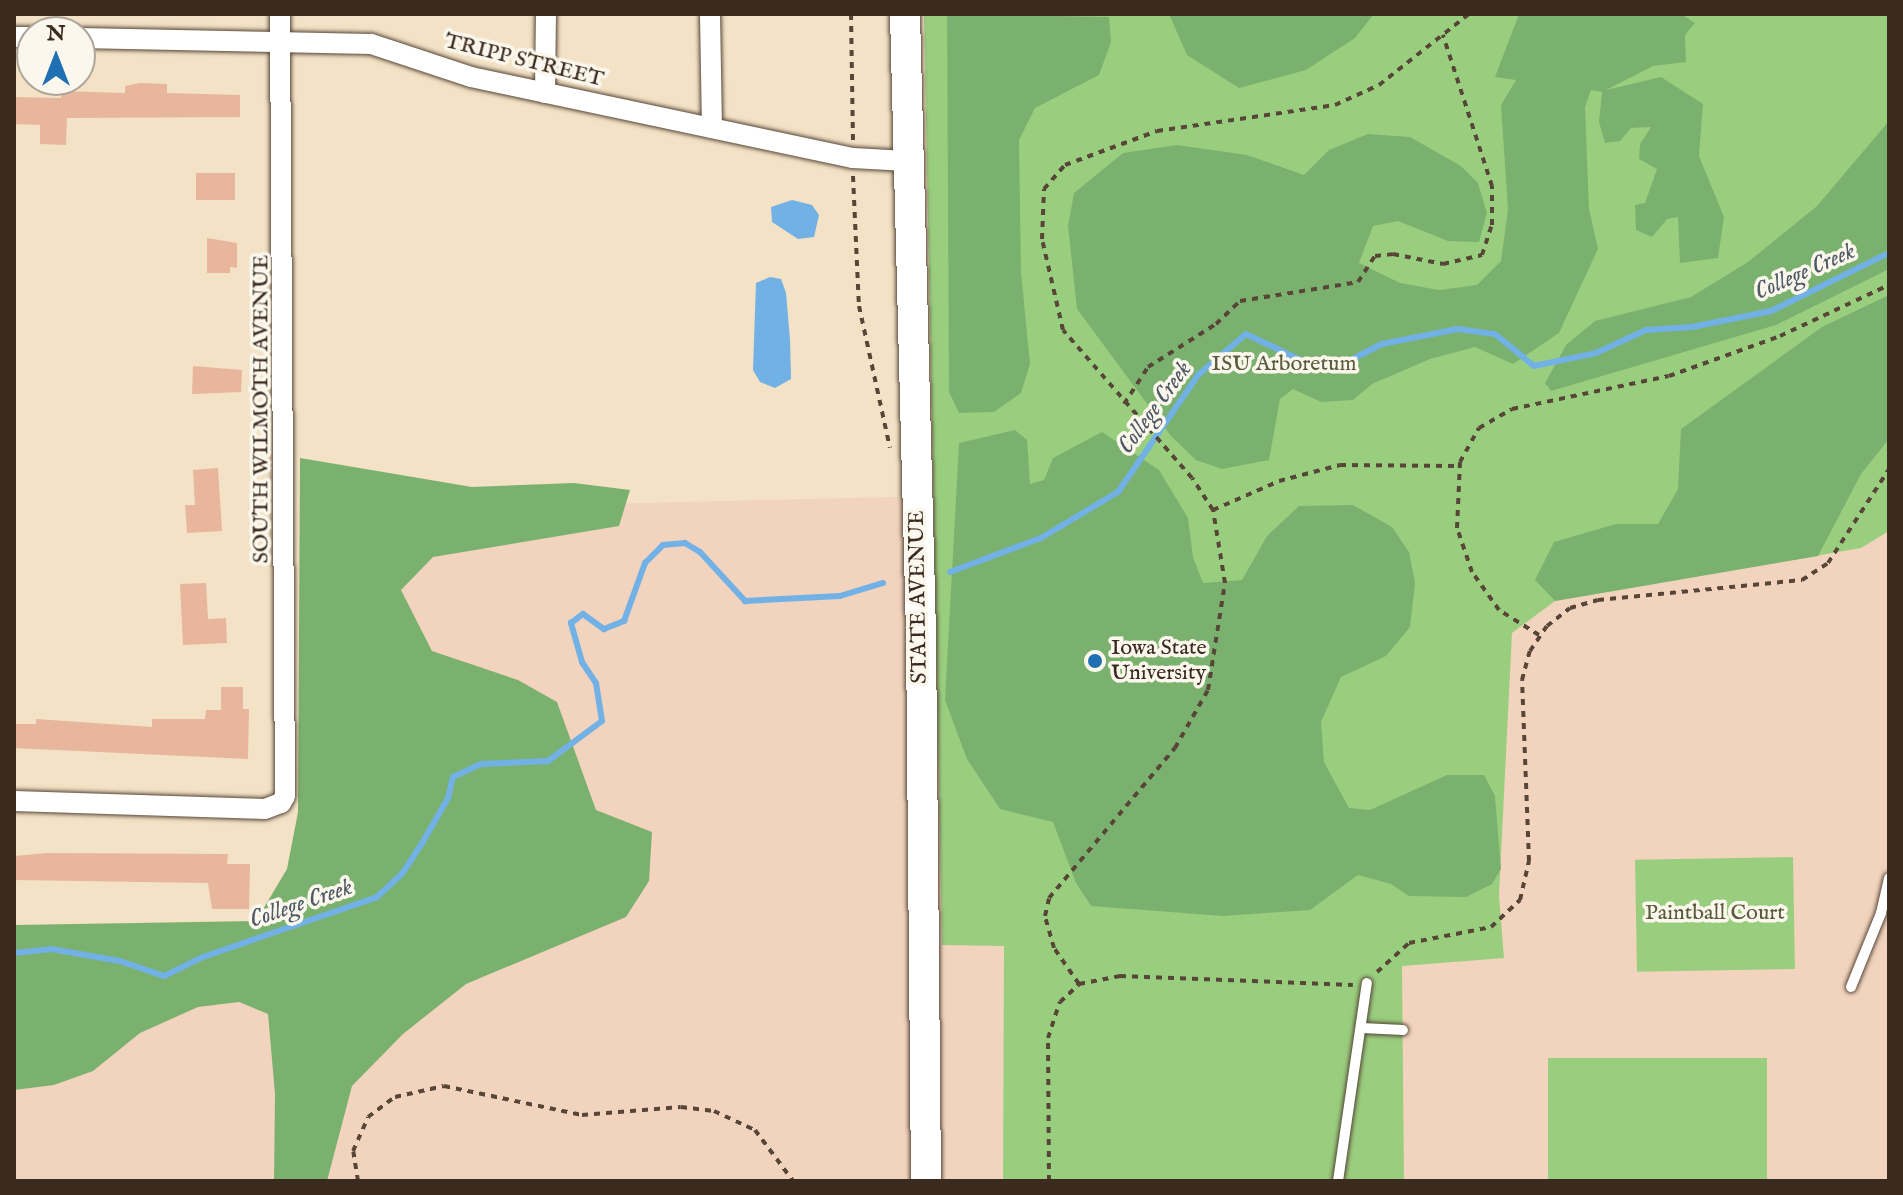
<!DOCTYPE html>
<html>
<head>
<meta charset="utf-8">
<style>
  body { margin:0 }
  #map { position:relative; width:1903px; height:1195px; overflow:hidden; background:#f3e2c6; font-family:"IM FELL English",serif }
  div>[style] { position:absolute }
  .built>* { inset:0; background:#f2d4be }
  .green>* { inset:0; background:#9ace7f; transform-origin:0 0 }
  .forest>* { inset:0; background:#7bb16e }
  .water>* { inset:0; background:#71b1e5 }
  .stream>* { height:6px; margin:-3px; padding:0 3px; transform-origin:3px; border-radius:3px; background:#71b1e5 }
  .building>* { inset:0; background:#e7b69c; transform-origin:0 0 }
  .path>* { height:4px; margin-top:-2px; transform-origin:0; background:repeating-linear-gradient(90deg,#574637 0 6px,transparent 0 12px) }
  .roads { filter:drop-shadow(0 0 2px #574637) drop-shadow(0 0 2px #574637) }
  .lane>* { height:10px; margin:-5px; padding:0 5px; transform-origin:5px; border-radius:5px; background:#fff }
  .street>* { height:20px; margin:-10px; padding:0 10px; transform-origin:10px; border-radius:10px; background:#fff }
  .secondary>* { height:30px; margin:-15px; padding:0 15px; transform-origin:15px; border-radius:15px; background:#fff }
  .dots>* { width:22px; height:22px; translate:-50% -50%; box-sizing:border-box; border:4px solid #fbf7ec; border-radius:50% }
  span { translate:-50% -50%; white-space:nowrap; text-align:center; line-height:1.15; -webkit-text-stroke:7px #fbf7ec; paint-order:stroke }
  .street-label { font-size:22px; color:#3b2a1e }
  .park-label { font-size:22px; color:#585b3b }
  .poi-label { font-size:22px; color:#3b2a1e }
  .left { translate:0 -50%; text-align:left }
  .water-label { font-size:24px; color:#4e5964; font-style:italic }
  .frame { position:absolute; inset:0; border:16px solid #3b2a1e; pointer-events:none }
  .north { position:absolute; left:16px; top:16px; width:80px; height:80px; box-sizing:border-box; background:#fbf7ec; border:2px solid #aea59a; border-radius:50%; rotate:0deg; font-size:22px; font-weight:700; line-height:32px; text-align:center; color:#3b2a1e }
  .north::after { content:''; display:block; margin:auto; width:28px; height:36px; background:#1f6fb2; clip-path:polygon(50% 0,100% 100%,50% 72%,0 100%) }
</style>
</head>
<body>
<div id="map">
  <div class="built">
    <div style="clip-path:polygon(924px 14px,1889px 14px,1889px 1181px,14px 1181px,14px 948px,260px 952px,298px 912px,305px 511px,935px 496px)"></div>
  </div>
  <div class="green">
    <div style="clip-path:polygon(924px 14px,1889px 14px,1889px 531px,1861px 548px,1555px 601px,1512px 633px,1499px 895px,1504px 958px,1402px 966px,1404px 1181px,1003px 1181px,1004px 946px,942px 945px)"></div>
    <div style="left:1793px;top:857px;width:112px;height:158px;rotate:89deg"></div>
    <div style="left:1548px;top:1058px;width:219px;height:123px"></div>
  </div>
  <div class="forest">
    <div style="clip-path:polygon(947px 14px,1109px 17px,1111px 42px,1099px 75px,1035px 108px,1019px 140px,1021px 272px,1030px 364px,1021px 393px,994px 412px,959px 413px,949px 392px)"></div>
    <div style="clip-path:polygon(1169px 14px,1374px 14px,1355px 38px,1306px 70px,1239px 88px,1187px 55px)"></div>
    <div style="clip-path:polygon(1519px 14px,1681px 14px,1695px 23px,1685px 35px,1686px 62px,1653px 66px,1606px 90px,1661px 77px,1703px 104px,1699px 156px,1724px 217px,1718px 258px,1680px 263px,1678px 217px,1667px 219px,1652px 237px,1636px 230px,1635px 205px,1645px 203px,1657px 169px,1639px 159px,1640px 144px,1651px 127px,1631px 128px,1620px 141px,1605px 143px,1599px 122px,1602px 92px,1591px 90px,1585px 107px,1589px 209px,1598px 249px,1559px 333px,1513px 364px,1475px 347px,1430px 359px,1372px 384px,1353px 400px,1321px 402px,1293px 389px,1280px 399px,1269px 460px,1222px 469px,1196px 460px,1171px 436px,1077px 309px,1068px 226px,1074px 193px,1123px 153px,1177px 145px,1247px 155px,1304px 175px,1329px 150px,1368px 134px,1410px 137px,1461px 166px,1478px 183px,1487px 213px,1479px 242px,1448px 241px,1398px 221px,1373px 226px,1359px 263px,1400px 283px,1439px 290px,1477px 285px,1501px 261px,1508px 209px,1501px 105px,1516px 80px,1495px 77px)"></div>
    <div style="clip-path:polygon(1889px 121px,1889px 269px,1776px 325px,1551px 391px,1545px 383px,1566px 345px,1595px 321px,1691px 297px,1748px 262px,1817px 206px)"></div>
    <div style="clip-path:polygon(1889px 295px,1889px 439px,1861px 474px,1818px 556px,1555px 601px,1535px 580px,1554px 542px,1616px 524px,1658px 524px,1678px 489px,1681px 429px,1822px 327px)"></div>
    <div style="clip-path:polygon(1015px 430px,1027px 440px,1030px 484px,1044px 480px,1053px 458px,1102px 432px,1159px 470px,1188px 518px,1193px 557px,1203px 583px,1242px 580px,1267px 536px,1299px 506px,1353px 505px,1392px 527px,1409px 552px,1415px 583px,1410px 627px,1386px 656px,1341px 677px,1321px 722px,1324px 762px,1349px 808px,1370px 810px,1447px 775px,1484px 775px,1495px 796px,1501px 869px,1492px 884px,1466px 897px,1409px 896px,1391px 884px,1358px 875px,1310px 910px,1223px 916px,1091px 906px,1076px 883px,1053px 822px,1000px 809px,967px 759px,945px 700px,959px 443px)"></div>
    <div style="clip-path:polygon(300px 458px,472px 487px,574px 483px,630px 490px,619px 526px,433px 557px,401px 590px,432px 651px,518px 680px,557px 702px,596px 810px,652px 832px,649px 881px,626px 917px,466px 984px,403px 1034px,352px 1086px,327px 1181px,274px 1181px,275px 1094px,268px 1014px,239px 1002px,198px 1007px,140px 1033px,93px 1071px,54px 1085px,14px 1090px,14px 925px,256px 921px,287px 869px,298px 812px)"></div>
  </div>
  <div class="water">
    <div style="clip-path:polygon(792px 200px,812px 205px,819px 215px,814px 237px,798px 239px,772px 222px,771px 207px)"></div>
    <div style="clip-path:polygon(770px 277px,781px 279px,786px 293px,790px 340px,791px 379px,775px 388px,760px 382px,753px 370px,756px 283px)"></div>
  </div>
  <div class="stream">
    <div style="left:950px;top:572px;width:97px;rotate:-20.5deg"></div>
    <div style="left:1041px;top:538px;width:90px;rotate:-30.9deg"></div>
    <div style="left:1118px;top:492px;width:142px;rotate:-55.6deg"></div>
    <div style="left:1198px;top:375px;width:63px;rotate:-40.5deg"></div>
    <div style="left:1246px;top:334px;width:70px;rotate:25.5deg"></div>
    <div style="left:1309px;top:364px;width:32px;rotate:2deg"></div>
    <div style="left:1341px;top:365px;width:46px;rotate:-27.1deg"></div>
    <div style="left:1382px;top:344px;width:77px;rotate:-11.2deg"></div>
    <div style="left:1458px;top:329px;width:37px;rotate:8deg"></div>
    <div style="left:1495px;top:334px;width:50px;rotate:39.4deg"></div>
    <div style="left:1534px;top:366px;width:63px;rotate:-11.8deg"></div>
    <div style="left:1596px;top:353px;width:55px;rotate:-24.7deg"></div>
    <div style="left:1646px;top:330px;width:46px;rotate:-3.7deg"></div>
    <div style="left:1692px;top:327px;width:81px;rotate:-11.4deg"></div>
    <div style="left:1771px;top:311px;width:131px;rotate:-26.2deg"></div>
    <div style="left:14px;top:953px;width:37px;rotate:-6deg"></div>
    <div style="left:51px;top:949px;width:70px;rotate:9.9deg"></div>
    <div style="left:120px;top:961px;width:46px;rotate:18.8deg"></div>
    <div style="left:164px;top:976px;width:43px;rotate:-26deg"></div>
    <div style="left:203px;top:957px;width:184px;rotate:-19deg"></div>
    <div style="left:377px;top:897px;width:34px;rotate:-43deg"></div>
    <div style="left:402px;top:874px;width:35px;rotate:-57deg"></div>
    <div style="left:421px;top:845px;width:54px;rotate:-60.1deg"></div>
    <div style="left:448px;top:798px;width:22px;rotate:-77deg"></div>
    <div style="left:453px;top:777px;width:31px;rotate:-25deg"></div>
    <div style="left:481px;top:764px;width:67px;rotate:-2.6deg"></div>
    <div style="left:548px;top:761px;width:67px;rotate:-36.5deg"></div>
    <div style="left:602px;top:721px;width:38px;rotate:-99deg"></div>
    <div style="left:596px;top:683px;width:25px;rotate:-124deg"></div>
    <div style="left:582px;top:662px;width:41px;rotate:-105.8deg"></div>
    <div style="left:571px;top:623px;width:15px;rotate:-37deg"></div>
    <div style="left:583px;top:614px;width:26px;rotate:36deg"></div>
    <div style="left:604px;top:629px;width:22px;rotate:-22deg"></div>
    <div style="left:624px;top:621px;width:62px;rotate:-70.1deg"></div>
    <div style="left:645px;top:563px;width:25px;rotate:-45deg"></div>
    <div style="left:663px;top:545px;width:22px;rotate:-5deg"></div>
    <div style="left:685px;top:543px;width:17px;rotate:31deg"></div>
    <div style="left:700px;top:552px;width:67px;rotate:47.4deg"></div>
    <div style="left:745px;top:601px;width:95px;rotate:-3deg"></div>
    <div style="left:840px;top:596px;width:45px;rotate:-16.8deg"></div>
  </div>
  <div class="building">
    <div style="clip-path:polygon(140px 83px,167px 84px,167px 93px,240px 95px,240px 117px,67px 118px,66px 145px,40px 144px,40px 125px,14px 124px,14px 97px,61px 98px,61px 91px,125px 93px,125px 86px)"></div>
    <div style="left:196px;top:173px;width:39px;height:27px"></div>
    <div style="clip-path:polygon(207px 238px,237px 243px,237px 268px,230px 267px,230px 273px,207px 273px)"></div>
    <div style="clip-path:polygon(193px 366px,242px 370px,241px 392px,192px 394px)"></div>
    <div style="clip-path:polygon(218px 468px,222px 531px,187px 533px,185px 505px,195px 505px,193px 470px)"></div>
    <div style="clip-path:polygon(206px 583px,208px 619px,226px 618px,227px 643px,183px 645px,180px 584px)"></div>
    <div style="clip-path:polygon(221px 687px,243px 687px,243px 709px,249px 709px,248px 759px,14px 748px,14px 724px,36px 724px,36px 719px,152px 727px,152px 719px,205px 719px,206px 710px,221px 710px)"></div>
    <div style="clip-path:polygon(47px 853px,228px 854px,227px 864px,250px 864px,249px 909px,212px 909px,208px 883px,14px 880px,14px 856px)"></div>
  </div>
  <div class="path">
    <div style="left:851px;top:14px;width:126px;rotate:89.1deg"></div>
    <div style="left:853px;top:176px;width:130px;rotate:87.4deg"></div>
    <div style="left:859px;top:306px;width:145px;rotate:77.7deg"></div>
    <div style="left:1124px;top:404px;width:44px;rotate:-57deg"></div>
    <div style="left:1148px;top:367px;width:80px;rotate:-32.3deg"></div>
    <div style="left:1216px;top:324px;width:33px;rotate:-44deg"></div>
    <div style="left:1240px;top:301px;width:120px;rotate:-9.1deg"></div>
    <div style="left:1358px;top:282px;width:31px;rotate:-57deg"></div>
    <div style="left:1375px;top:256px;width:18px;rotate:-6deg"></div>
    <div style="left:1393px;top:254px;width:51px;rotate:11.3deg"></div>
    <div style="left:1443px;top:264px;width:40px;rotate:-13deg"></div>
    <div style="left:1482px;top:255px;width:32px;rotate:-72deg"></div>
    <div style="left:1492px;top:225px;width:39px;rotate:-90deg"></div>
    <div style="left:1492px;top:186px;width:159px;rotate:-108deg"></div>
    <div style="left:1213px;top:510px;width:72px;rotate:-23.7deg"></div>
    <div style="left:1279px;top:481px;width:63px;rotate:-14.7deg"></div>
    <div style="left:1340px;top:465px;width:119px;rotate:0.5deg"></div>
    <div style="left:1539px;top:635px;width:47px;rotate:-148deg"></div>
    <div style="left:1499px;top:610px;width:47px;rotate:-125.4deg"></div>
    <div style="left:1472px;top:572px;width:46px;rotate:-108.8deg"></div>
    <div style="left:1457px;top:528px;width:66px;rotate:-87.4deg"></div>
    <div style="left:1460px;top:462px;width:39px;rotate:-61deg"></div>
    <div style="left:1479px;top:428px;width:38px;rotate:-30deg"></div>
    <div style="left:1512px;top:409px;width:160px;rotate:-11.9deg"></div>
    <div style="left:1669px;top:376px;width:118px;rotate:-19.8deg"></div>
    <div style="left:1780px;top:336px;width:120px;rotate:-25.1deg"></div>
    <div style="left:1377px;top:972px;width:43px;rotate:-42.2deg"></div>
    <div style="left:1409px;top:943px;width:84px;rotate:-11deg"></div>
    <div style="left:1491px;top:927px;width:40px;rotate:-43deg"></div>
    <div style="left:1520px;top:900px;width:40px;rotate:-77deg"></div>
    <div style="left:1529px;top:861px;width:181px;rotate:-92.2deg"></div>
    <div style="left:1522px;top:680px;width:30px;rotate:-75deg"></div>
    <div style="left:1530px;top:651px;width:30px;rotate:-56deg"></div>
    <div style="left:1547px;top:626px;width:29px;rotate:-38deg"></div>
    <div style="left:1570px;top:608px;width:29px;rotate:-16deg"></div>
    <div style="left:1598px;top:600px;width:205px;rotate:-5.6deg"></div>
    <div style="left:1802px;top:580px;width:31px;rotate:-33deg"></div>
    <div style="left:1828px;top:563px;width:112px;rotate:-57deg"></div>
    <div style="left:1079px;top:984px;width:44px;rotate:-124.8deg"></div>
    <div style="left:1054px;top:948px;width:33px;rotate:-106deg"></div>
    <div style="left:1045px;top:916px;width:18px;rotate:-77deg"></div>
    <div style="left:1049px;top:898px;width:196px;rotate:-50deg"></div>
    <div style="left:1175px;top:748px;width:67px;rotate:-60.4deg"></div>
    <div style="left:1208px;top:690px;width:108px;rotate:-81deg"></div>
    <div style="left:1225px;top:583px;width:74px;rotate:-99.3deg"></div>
    <div style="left:1213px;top:510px;width:38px;rotate:-123deg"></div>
    <div style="left:1192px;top:478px;width:196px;rotate:-131.1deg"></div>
    <div style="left:1063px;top:330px;width:93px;rotate:-103deg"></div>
    <div style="left:1042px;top:239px;width:50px;rotate:-87.7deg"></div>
    <div style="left:1044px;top:189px;width:32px;rotate:-49deg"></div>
    <div style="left:1065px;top:165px;width:98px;rotate:-20.3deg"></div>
    <div style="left:1157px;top:131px;width:180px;rotate:-8.3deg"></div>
    <div style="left:1335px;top:105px;width:48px;rotate:-24.4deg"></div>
    <div style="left:1379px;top:85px;width:115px;rotate:-38.3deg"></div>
    <div style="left:358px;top:1181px;width:30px;rotate:-99deg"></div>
    <div style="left:353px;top:1151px;width:37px;rotate:-66deg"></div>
    <div style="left:368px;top:1117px;width:34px;rotate:-37deg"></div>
    <div style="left:395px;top:1097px;width:50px;rotate:-12.7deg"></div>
    <div style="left:444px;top:1086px;width:141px;rotate:11.9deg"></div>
    <div style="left:582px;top:1115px;width:99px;rotate:-4.6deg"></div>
    <div style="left:681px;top:1107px;width:33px;rotate:7deg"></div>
    <div style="left:714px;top:1111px;width:45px;rotate:24.9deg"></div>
    <div style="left:755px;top:1130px;width:64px;rotate:53.3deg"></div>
    <div style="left:1049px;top:1181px;width:143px;rotate:-90.4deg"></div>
    <div style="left:1048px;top:1038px;width:38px;rotate:-72deg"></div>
    <div style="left:1060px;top:1002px;width:26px;rotate:-43deg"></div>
    <div style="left:1079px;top:984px;width:42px;rotate:-11deg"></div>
    <div style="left:1120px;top:976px;width:233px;rotate:2.2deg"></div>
  </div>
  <div class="roads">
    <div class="lane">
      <div style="left:1851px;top:987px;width:80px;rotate:-67.9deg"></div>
      <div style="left:1881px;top:913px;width:36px;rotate:-77deg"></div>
      <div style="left:1362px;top:1028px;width:41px;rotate:2.8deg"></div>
      <div style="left:1338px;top:1181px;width:200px;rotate:-81.7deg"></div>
    </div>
    <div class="street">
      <div style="left:710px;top:14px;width:114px;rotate:89deg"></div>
      <div style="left:14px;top:37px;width:18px"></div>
      <div style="left:80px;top:38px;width:291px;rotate:1.2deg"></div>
      <div style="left:371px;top:44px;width:105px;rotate:18.3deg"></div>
      <div style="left:471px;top:77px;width:390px;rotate:12deg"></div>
      <div style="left:853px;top:158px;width:54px;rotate:3.2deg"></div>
      <div style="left:545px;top:93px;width:79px;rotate:-89.3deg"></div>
      <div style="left:14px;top:801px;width:251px;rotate:1.8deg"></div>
      <div style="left:265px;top:809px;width:17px;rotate:-21deg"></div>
      <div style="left:281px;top:803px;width:8px;rotate:-60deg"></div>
      <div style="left:285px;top:796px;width:782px;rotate:-90.37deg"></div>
    </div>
    <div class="secondary">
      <div style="left:905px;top:14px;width:620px;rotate:88.52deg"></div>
      <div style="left:921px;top:634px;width:547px;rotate:89.48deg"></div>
    </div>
  </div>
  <div class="dots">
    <div style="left:1095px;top:661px;background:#1f6fb2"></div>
  </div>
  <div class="street-label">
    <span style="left:524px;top:61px;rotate:14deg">TRIPP STREET</span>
    <span style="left:262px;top:409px;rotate:-90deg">SOUTH WILMOTH AVENUE</span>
    <span style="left:919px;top:597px;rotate:-91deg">STATE AVENUE</span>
  </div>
  <div class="park-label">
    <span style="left:1284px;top:365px">ISU Arboretum</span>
    <span style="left:1715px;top:914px">Paintball Court</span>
  </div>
  <div class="poi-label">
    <span class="left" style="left:1111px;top:661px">Iowa State<br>University</span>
  </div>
  <div class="water-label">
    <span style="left:1805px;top:272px;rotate:-24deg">College Creek</span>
    <span style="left:1155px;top:408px;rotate:-54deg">College Creek</span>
    <span style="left:301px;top:904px;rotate:-19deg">College Creek</span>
  </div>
  <div class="frame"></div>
  <div class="north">N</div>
</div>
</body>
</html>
